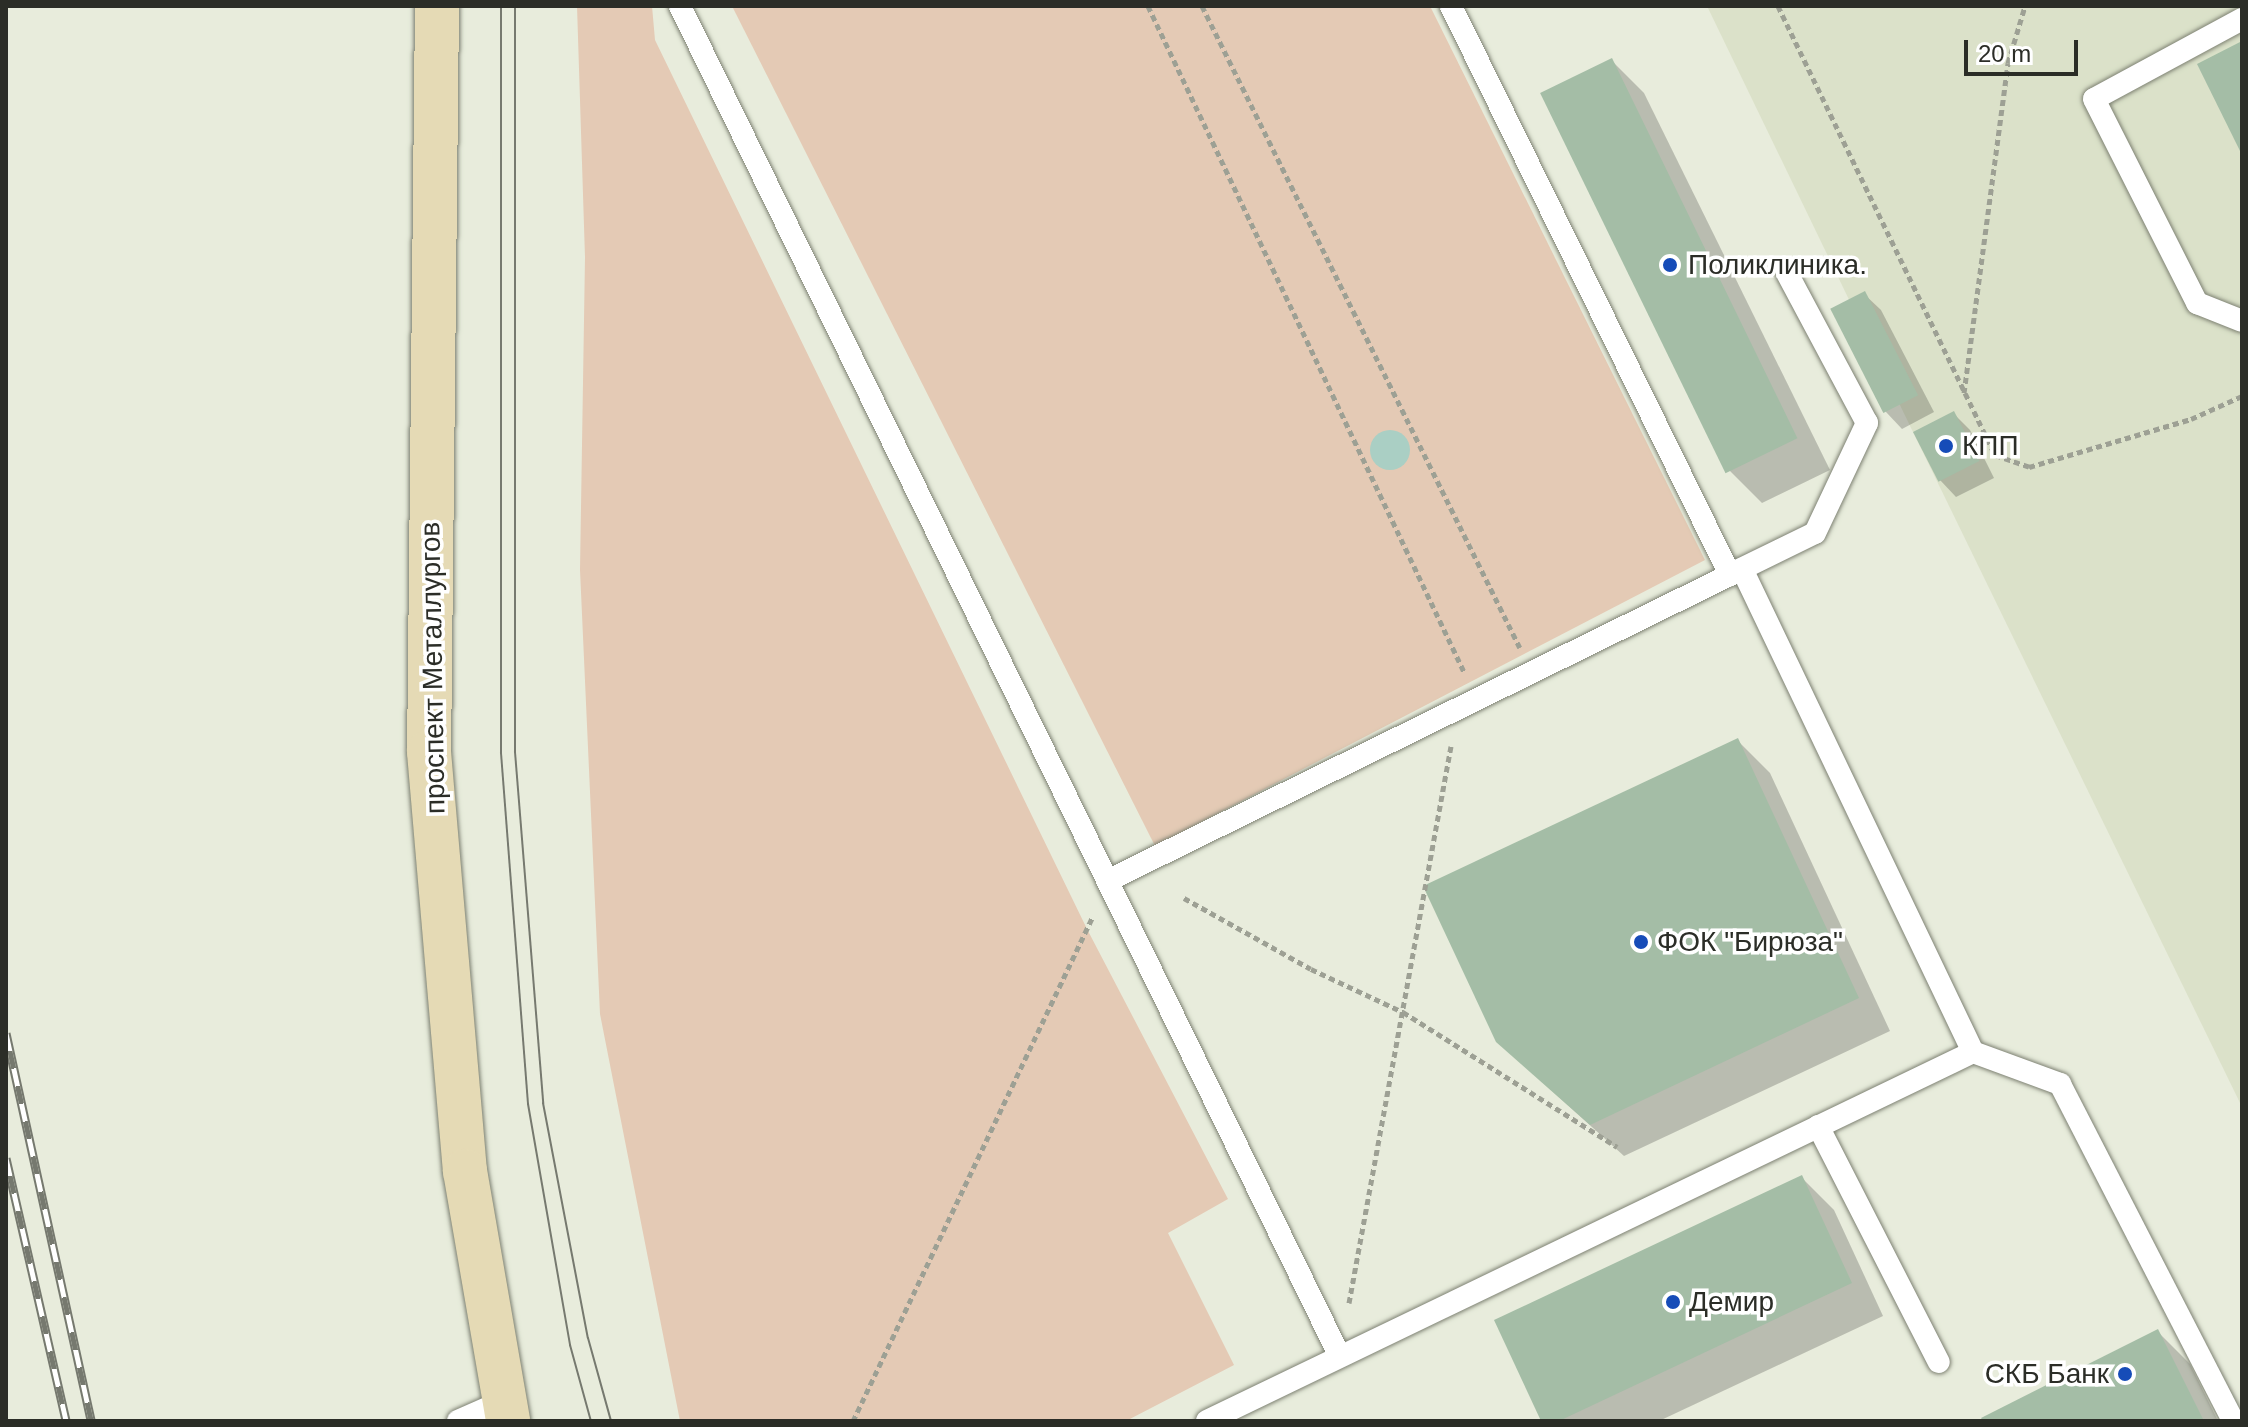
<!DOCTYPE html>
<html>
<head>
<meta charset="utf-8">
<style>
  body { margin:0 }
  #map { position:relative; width:2248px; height:1427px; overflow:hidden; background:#e8ecdc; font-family:Arial,sans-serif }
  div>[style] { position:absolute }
  .built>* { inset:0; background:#dbe1c9 }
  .green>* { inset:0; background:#e4cab5 }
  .water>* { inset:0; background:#aacfc4 }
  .round { border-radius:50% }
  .shadow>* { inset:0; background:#0003 }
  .building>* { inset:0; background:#a4bda6; transform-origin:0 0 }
  .path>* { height:5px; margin-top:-2.5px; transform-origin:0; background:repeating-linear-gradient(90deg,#9da094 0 6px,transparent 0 10px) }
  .roads { filter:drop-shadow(0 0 2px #7d8172) drop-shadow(0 0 2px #7d8172) }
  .lane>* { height:22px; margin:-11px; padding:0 11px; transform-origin:11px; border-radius:11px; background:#fff }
  .secondary>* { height:44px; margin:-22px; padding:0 22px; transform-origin:22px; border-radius:22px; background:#e5dab5 }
  .tram>* { height:2px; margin:-1px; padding:0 1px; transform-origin:1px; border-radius:1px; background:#76796f }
  .rail>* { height:9px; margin-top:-4.5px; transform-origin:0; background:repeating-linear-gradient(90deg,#fff 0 18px,#76796f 0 36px); box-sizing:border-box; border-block:2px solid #76796f }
  .dots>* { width:22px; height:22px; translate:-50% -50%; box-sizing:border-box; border:4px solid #fff; border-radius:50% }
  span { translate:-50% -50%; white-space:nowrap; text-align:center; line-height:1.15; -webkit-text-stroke:7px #fff; paint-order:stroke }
  .poi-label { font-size:28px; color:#2b2d27 }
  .left { translate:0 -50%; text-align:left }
  .right { translate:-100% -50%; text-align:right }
  .street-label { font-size:28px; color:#2b2d27 }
  .frame { position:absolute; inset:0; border:8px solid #2b2d27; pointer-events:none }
  .scale { position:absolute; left:1964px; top:40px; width:114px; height:36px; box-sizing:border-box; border:4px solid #2b2d27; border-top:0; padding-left:10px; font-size:24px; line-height:28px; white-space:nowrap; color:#2b2d27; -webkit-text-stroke:6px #fff; paint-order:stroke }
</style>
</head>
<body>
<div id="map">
  <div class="built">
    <div style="clip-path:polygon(1707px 6px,2242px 6px,2242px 1107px,1913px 432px)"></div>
  </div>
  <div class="green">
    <div style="clip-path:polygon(577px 6px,652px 6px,655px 40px,1087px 929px,1228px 1199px,1168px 1233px,1234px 1365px,1126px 1421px,680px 1421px,600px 1014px,580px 570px,585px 257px)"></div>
    <div style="clip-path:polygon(732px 6px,1430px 6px,1705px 560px,1155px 846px)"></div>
  </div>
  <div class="water">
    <div class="round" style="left:1370px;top:430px;width:40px;height:40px"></div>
  </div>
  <div class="shadow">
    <div style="clip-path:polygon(1612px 61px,1644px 93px,1830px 470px,1762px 503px,1730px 471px)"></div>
    <div style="clip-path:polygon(1864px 294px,1881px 310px,1934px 412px,1902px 429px,1886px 412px)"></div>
    <div style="clip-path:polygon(1954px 414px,1970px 430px,1994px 478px,1956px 497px,1940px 480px)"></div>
    <div style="clip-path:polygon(1738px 741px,1770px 773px,1890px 1031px,1624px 1156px,1497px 1041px)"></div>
    <div style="clip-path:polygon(1802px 1178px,1834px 1210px,1883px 1316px,1659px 1421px,1543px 1421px)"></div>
    <div style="clip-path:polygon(2158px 1332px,2190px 1364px,2218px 1421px,1985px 1421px)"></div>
  </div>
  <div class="building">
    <div style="clip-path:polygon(2242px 41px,2242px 155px,2197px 64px)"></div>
    <div style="left:1612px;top:58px;width:423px;height:80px;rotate:64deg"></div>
    <div style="left:1865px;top:291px;width:117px;height:39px;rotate:63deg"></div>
    <div style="left:1954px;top:411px;width:56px;height:46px;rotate:63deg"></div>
    <div style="clip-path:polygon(1738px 738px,1859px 998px,1590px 1125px,1496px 1042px,1423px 886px)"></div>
    <div style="clip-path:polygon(1802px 1175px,1852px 1283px,1559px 1421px,1541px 1421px,1494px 1320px)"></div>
    <div style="clip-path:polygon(2158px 1329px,2204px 1421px,1983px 1421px,1981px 1418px)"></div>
  </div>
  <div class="path">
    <div style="left:1148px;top:6px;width:739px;rotate:64.61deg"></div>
    <div style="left:1202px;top:6px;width:716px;rotate:63.65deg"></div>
    <div style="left:1778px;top:6px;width:499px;rotate:64.2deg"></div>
    <div style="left:1995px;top:455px;width:36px;rotate:19deg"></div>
    <div style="left:2029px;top:467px;width:169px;rotate:-16.5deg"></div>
    <div style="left:2191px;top:419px;width:56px;rotate:-24.3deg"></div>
    <div style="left:1964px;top:393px;width:333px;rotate:-82.4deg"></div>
    <div style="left:2008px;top:63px;width:59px;rotate:-73.4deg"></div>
    <div style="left:1184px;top:898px;width:145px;rotate:29.2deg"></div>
    <div style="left:1311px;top:969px;width:102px;rotate:25.1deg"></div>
    <div style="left:1403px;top:1012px;width:253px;rotate:32.2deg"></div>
    <div style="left:1349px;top:1303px;width:566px;rotate:-79.62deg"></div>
    <div style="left:853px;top:1421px;width:559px;rotate:-64.58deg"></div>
  </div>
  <div class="roads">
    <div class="lane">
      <div style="left:680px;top:6px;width:1501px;rotate:63.96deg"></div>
      <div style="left:2242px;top:19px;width:168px;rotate:151.6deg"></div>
      <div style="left:2094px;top:99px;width:229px;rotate:63.2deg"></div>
      <div style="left:2197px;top:303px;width:48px;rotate:21.8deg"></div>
      <div style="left:1742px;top:569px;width:535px;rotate:64.44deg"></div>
      <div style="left:1731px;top:574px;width:93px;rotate:-26deg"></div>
      <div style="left:1815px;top:533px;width:122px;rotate:-64.7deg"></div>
      <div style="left:1867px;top:423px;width:170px;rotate:-118.1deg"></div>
      <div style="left:1109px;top:880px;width:692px;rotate:-26.16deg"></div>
      <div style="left:1730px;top:575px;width:634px;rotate:-116.12deg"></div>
      <div style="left:1818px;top:1126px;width:265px;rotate:62.9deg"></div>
      <div style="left:458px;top:1421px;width:47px;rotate:-23.8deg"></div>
      <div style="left:1207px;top:1421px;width:850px;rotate:-25.72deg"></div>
      <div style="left:1973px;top:1052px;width:93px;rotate:20.2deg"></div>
      <div style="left:2060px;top:1084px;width:379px;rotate:62.8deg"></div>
    </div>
    <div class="secondary">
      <div style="left:437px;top:6px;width:746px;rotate:90.61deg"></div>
      <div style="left:429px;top:752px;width:421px;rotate:85.1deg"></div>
      <div style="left:465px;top:1171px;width:254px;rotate:80.2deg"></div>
    </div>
  </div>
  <div class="tram">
    <div style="left:501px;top:6px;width:747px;rotate:90deg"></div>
    <div style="left:501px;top:753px;width:352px;rotate:85.6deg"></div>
    <div style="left:528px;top:1104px;width:245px;rotate:80.1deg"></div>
    <div style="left:570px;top:1345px;width:79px;rotate:74.6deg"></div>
    <div style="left:515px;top:6px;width:746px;rotate:90deg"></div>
    <div style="left:515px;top:752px;width:352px;rotate:85.4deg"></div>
    <div style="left:543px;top:1103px;width:239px;rotate:79.2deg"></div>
    <div style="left:588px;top:1338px;width:86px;rotate:74.5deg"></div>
  </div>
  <div class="rail">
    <div style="left:6px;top:1033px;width:397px;rotate:77.6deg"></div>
    <div style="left:6px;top:1158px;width:270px;rotate:77.1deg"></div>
  </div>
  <div class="dots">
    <div style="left:1670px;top:265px;background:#164cb8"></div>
    <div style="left:1946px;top:446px;background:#164cb8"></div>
    <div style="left:1641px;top:942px;background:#164cb8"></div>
    <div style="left:1673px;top:1302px;background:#164cb8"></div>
    <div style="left:2125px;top:1374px;background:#164cb8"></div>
  </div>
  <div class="poi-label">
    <span class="left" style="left:1688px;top:265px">Поликлиника.</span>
    <span class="left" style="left:1962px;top:446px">КПП</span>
    <span class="left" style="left:1657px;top:942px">ФОК "Бирюза"</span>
    <span class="left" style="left:1689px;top:1302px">Демир</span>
    <span class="right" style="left:2109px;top:1374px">СКБ Банк</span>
  </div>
  <div class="street-label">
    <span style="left:433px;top:668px;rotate:-91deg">проспект Металлургов</span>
  </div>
  <div class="frame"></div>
  <div class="scale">20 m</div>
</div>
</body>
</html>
